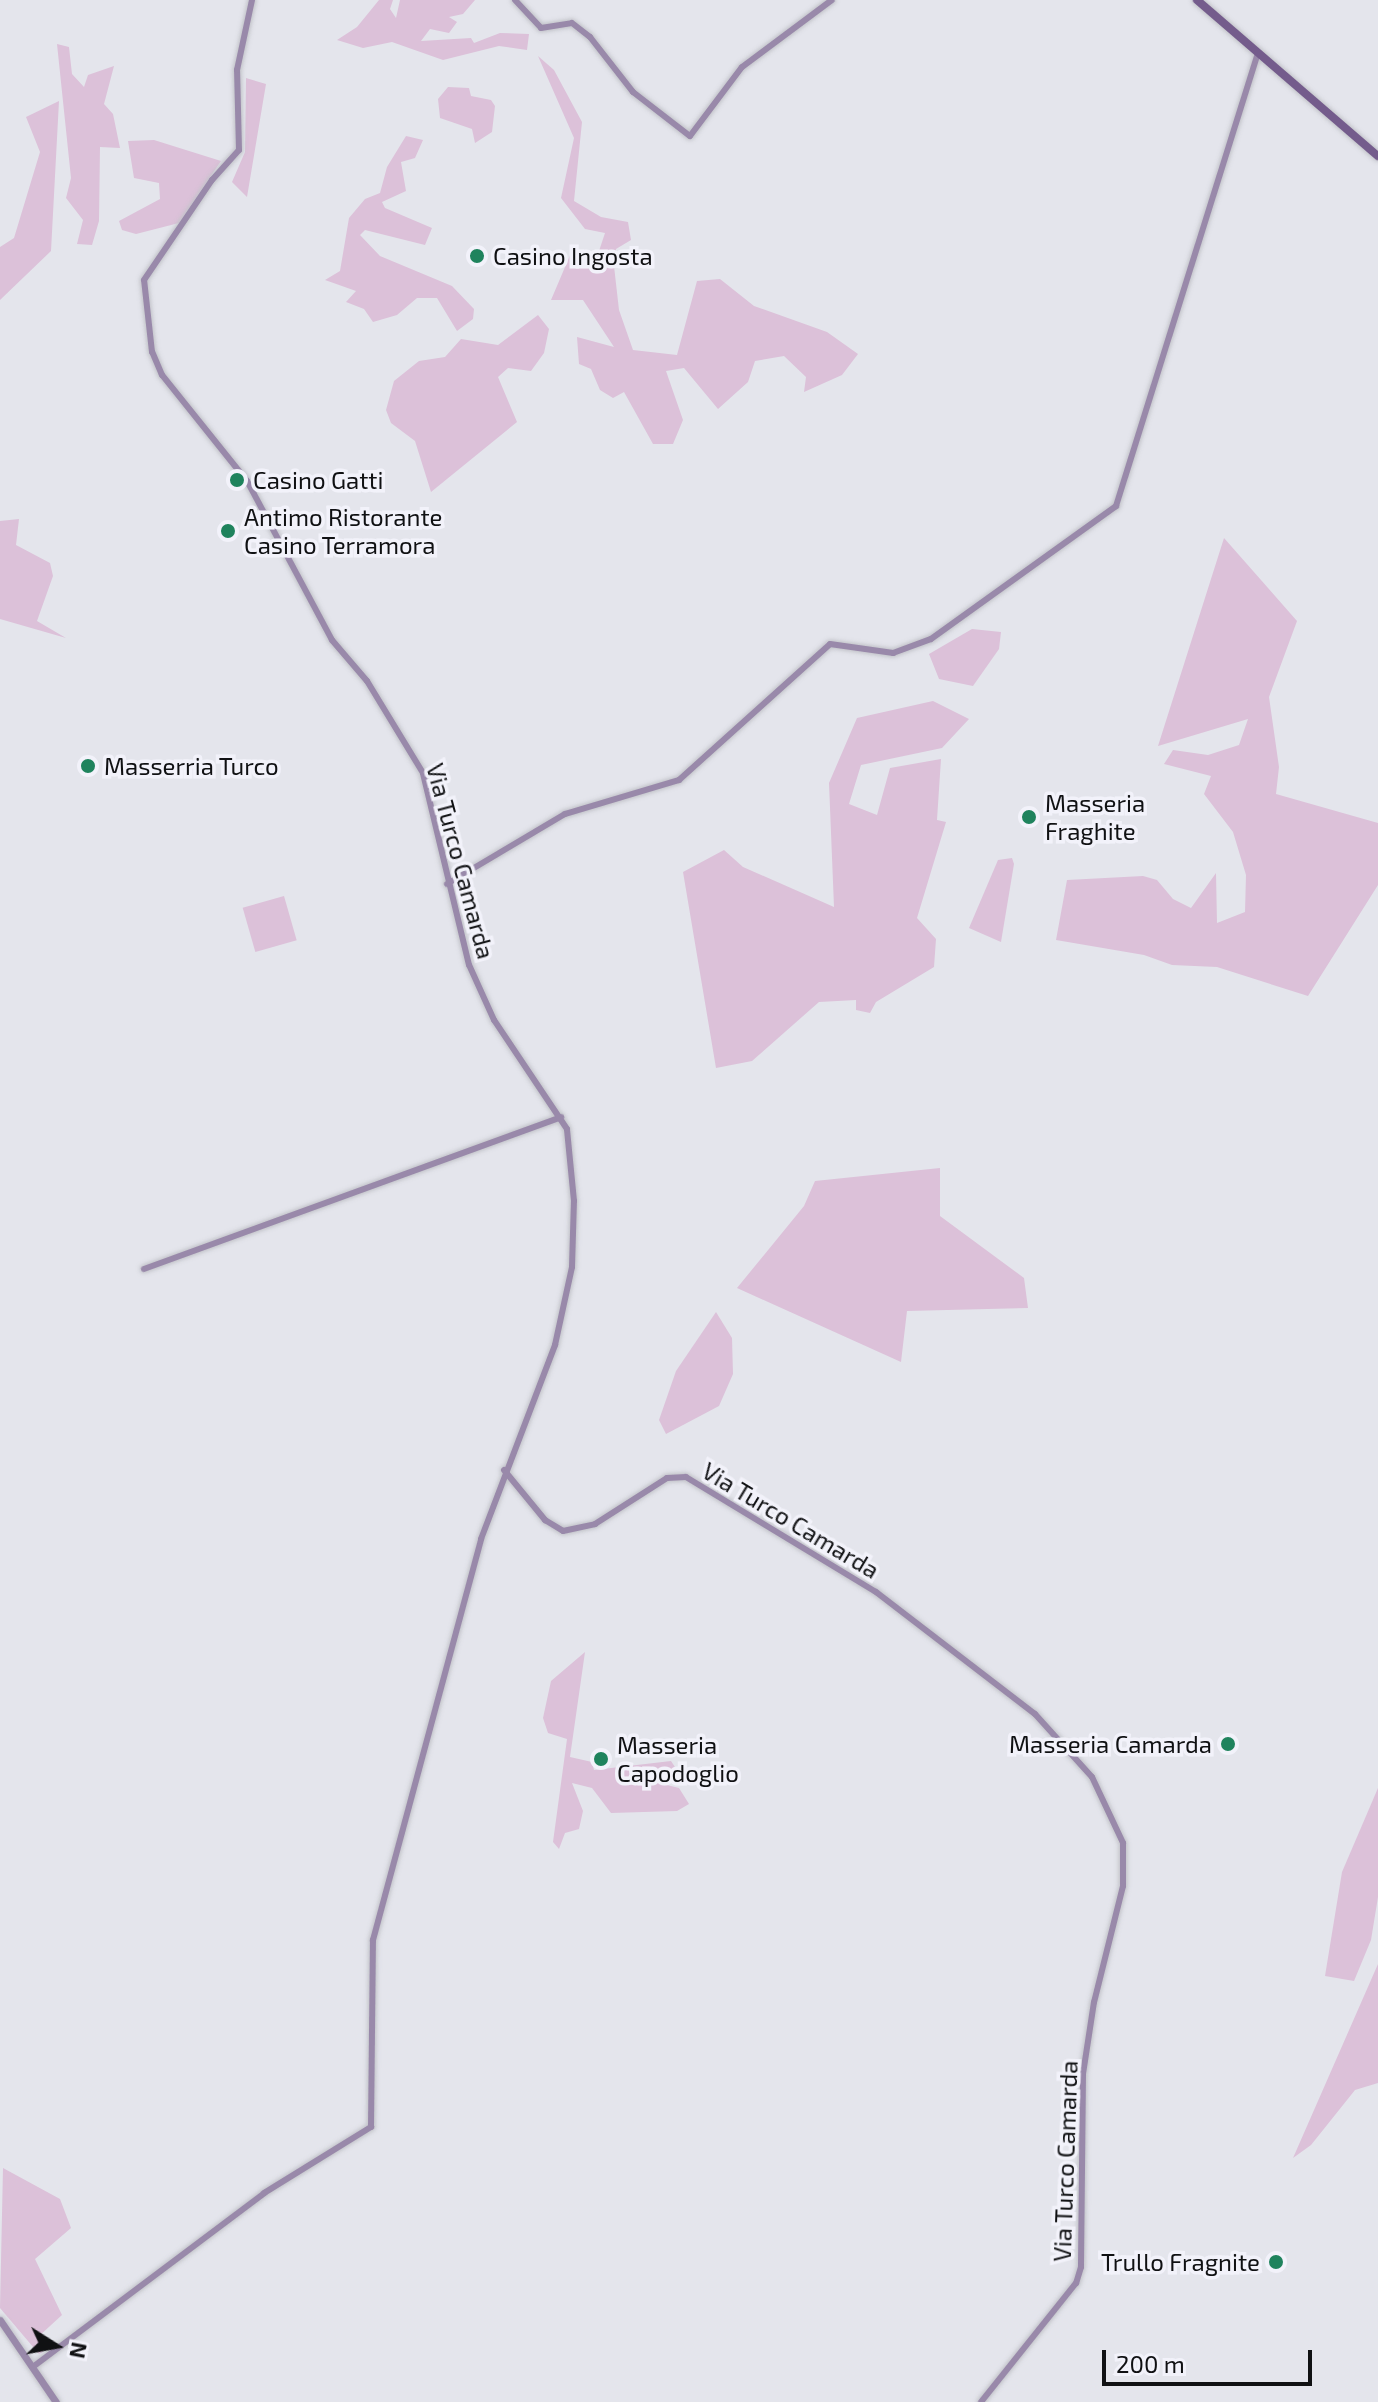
<!DOCTYPE html>
<html>
<head>
<meta charset="utf-8">
<style>
  body { margin:0 }
  #map { position:relative; width:1378px; height:2402px; overflow:hidden; background:#e4e5ec; font-family:"Exo 2",sans-serif }
  div>[style] { position:absolute }
  .green>* { inset:0; background:#dcc1d9; transform-origin:0 0 }
  .roads { filter:drop-shadow(0 0 2px #c2c3c9) drop-shadow(0 0 2px #c2c3c9) }
  .minor>* { height:6px; margin:-3px; padding:0 3px; transform-origin:3px; border-radius:3px; background:#9989aa }
  .tertiary>* { height:7px; margin:-3.5px; padding:0 3.5px; transform-origin:3.5px; border-radius:3.5px; background:#9989aa }
  .secondary>* { height:8px; margin:-4px; padding:0 4px; transform-origin:4px; border-radius:4px; background:#745c8c }
  .dots>* { width:22px; height:22px; translate:-50% -50%; box-sizing:border-box; border:4px solid #f2f2fa; border-radius:50% }
  span { translate:-50% -50%; white-space:nowrap; text-align:center; line-height:1.15; -webkit-text-stroke:7px #f2f2fa; paint-order:stroke }
  .poi-label { font-size:24px; color:#101113 }
  .left { translate:0 -50%; text-align:left }
  .right { translate:-100% -50%; text-align:right }
  .street-label { font-size:24px; color:#101113 }
  .north { position:absolute; left:16px; top:2306px; width:80px; height:80px; -webkit-text-stroke:6px #f2f2fa; paint-order:stroke; rotate:101deg; font-size:22px; font-weight:700; line-height:32px; text-align:center; color:#101113 }
  .north::after { content:''; display:block; margin:auto; width:28px; height:36px; background:#101113; clip-path:polygon(50% 0,100% 100%,50% 72%,0 100%) }
  .scale { position:absolute; left:1102px; top:2350px; width:210px; height:36px; box-sizing:border-box; border:4px solid #101113; border-top:0; padding-left:10px; font-size:24px; line-height:28px; white-space:nowrap; color:#101113; -webkit-text-stroke:6px #f2f2fa; paint-order:stroke }
</style>
</head>
<body>
<div id="map">
  <div class="green">
    <div style="clip-path:polygon(379px 0,393px 0,390px 9px,396px 18px,400px 0,475px 0,463px 14px,449px 17px,457px 22px,449px 33px,430px 29px,421px 41px,471px 38px,474px 43px,500px 33px,529px 34px,527px 50px,499px 46px,443px 60px,392px 42px,363px 48px,337px 40px,357px 27px)"></div>
    <div style="clip-path:polygon(57px 44px,69px 47px,72px 74px,84px 87px,88px 75px,114px 66px,104px 104px,113px 114px,120px 148px,100px 147px,99px 221px,92px 245px,77px 244px,83px 220px,66px 198px,71px 178px)"></div>
    <div style="clip-path:polygon(538px 56px,554px 70px,582px 122px,574px 201px,601px 217px,628px 222px,631px 240px,616px 249px,614px 266px,619px 310px,633px 350px,677px 355px,697px 281px,720px 279px,754px 306px,827px 332px,858px 354px,842px 375px,804px 392px,806px 377px,784px 356px,755px 361px,748px 382px,718px 409px,684px 368px,666px 371px,683px 420px,673px 444px,653px 444px,624px 392px,613px 398px,600px 390px,591px 369px,579px 364px,577px 337px,614px 347px,583px 300px,551px 300px,571px 253px,598px 254px,605px 233px,585px 229px,561px 198px,574px 138px)"></div>
    <div style="clip-path:polygon(246px 78px,266px 84px,247px 197px,232px 182px,245px 152px)"></div>
    <div style="clip-path:polygon(448px 87px,469px 88px,471px 96px,491px 100px,495px 106px,492px 132px,475px 143px,472px 129px,440px 118px,438px 99px)"></div>
    <div style="clip-path:polygon(59px 101px,51px 251px,0 300px,0 247px,14px 238px,40px 152px,26px 117px)"></div>
    <div style="clip-path:polygon(406px 136px,423px 140px,415px 158px,401px 162px,406px 191px,382px 202px,385px 208px,432px 228px,425px 245px,365px 230px,360px 235px,380px 256px,452px 286px,474px 309px,473px 319px,457px 331px,437px 298px,417px 298px,397px 315px,373px 322px,364px 309px,346px 302px,356px 291px,325px 280px,340px 271px,349px 218px,365px 199px,380px 193px,387px 167px)"></div>
    <div style="clip-path:polygon(154px 140px,221px 161px,179px 223px,136px 234px,122px 230px,119px 221px,160px 199px,159px 183px,134px 178px,128px 141px)"></div>
    <div style="clip-path:polygon(538px 315px,549px 329px,544px 353px,531px 371px,508px 368px,498px 377px,517px 422px,431px 492px,415px 441px,391px 423px,386px 410px,394px 381px,419px 361px,445px 357px,461px 339px,498px 345px)"></div>
    <div style="clip-path:polygon(19px 519px,16px 545px,50px 563px,53px 576px,37px 621px,66px 638px,0 619px,0 521px)"></div>
    <div style="clip-path:polygon(1224px 538px,1297px 621px,1269px 697px,1279px 767px,1276px 794px,1378px 823px,1378px 885px,1308px 996px,1217px 967px,1172px 965px,1144px 955px,1056px 940px,1067px 880px,1143px 876px,1157px 880px,1173px 899px,1191px 908px,1216px 873px,1217px 923px,1245px 912px,1246px 875px,1233px 832px,1204px 794px,1211px 776px,1164px 764px,1173px 750px,1208px 755px,1239px 745px,1248px 719px,1158px 746px)"></div>
    <div style="clip-path:polygon(972px 629px,1001px 632px,999px 649px,973px 686px,939px 679px,929px 654px)"></div>
    <div style="clip-path:polygon(933px 701px,969px 719px,942px 748px,861px 765px,849px 804px,877px 815px,890px 768px,941px 759px,937px 820px,946px 822px,917px 918px,936px 939px,934px 967px,876px 1002px,870px 1013px,856px 1010px,856px 1000px,819px 1002px,752px 1061px,716px 1068px,683px 872px,724px 850px,743px 867px,834px 907px,829px 783px,857px 718px)"></div>
    <div style="clip-path:polygon(1012px 858px,1014px 864px,1001px 942px,969px 928px,998px 860px)"></div>
    <div style="left:284px;top:896px;width:46px;height:43px;rotate:74deg"></div>
    <div style="clip-path:polygon(940px 1168px,940px 1216px,1024px 1278px,1028px 1308px,907px 1311px,901px 1362px,737px 1288px,804px 1206px,815px 1181px)"></div>
    <div style="clip-path:polygon(716px 1312px,732px 1338px,733px 1374px,719px 1406px,666px 1434px,659px 1420px,676px 1371px)"></div>
    <div style="clip-path:polygon(585px 1652px,570px 1757px,592px 1762px,594px 1770px,671px 1761px,677px 1770px,669px 1775px,667px 1785px,679px 1788px,689px 1804px,677px 1811px,611px 1813px,592px 1788px,572px 1783px,583px 1811px,579px 1829px,565px 1833px,559px 1849px,553px 1842px,567px 1739px,548px 1733px,543px 1718px,551px 1681px)"></div>
    <div style="clip-path:polygon(1378px 1788px,1378px 1897px,1371px 1940px,1354px 1981px,1325px 1976px,1342px 1872px)"></div>
    <div style="clip-path:polygon(1378px 1964px,1378px 2083px,1355px 2090px,1311px 2145px,1293px 2158px)"></div>
    <div style="clip-path:polygon(3px 2168px,60px 2199px,71px 2228px,35px 2259px,62px 2315px,38px 2337px,43px 2352px,39px 2354px,0 2308px)"></div>
  </div>
  <div class="roads">
    <div class="minor">
      <div style="left:515px;top:0;width:38px;rotate:47deg"></div>
      <div style="left:541px;top:28px;width:31px;rotate:-9deg"></div>
      <div style="left:572px;top:23px;width:23px;rotate:38deg"></div>
      <div style="left:590px;top:37px;width:70px;rotate:52deg"></div>
      <div style="left:633px;top:92px;width:72px;rotate:37.7deg"></div>
      <div style="left:690px;top:136px;width:86px;rotate:-53deg"></div>
      <div style="left:742px;top:67px;width:112px;rotate:-36.7deg"></div>
      <div style="left:447px;top:884px;width:137px;rotate:-30.7deg"></div>
      <div style="left:565px;top:814px;width:119px;rotate:-16.6deg"></div>
      <div style="left:679px;top:780px;width:203px;rotate:-42deg"></div>
      <div style="left:830px;top:644px;width:64px;rotate:8.1deg"></div>
      <div style="left:893px;top:653px;width:40px;rotate:-20.2deg"></div>
      <div style="left:931px;top:639px;width:228px;rotate:-35.7deg"></div>
      <div style="left:1116px;top:506px;width:475px;rotate:-72.6deg"></div>
      <div style="left:144px;top:1269px;width:444px;rotate:-20deg"></div>
      <div style="left:504px;top:1470px;width:65px;rotate:50.6deg"></div>
      <div style="left:545px;top:1520px;width:21px;rotate:31deg"></div>
      <div style="left:563px;top:1531px;width:33px;rotate:-12deg"></div>
      <div style="left:595px;top:1524px;width:85px;rotate:-32.6deg"></div>
      <div style="left:667px;top:1478px;width:19px;rotate:-3deg"></div>
      <div style="left:686px;top:1477px;width:222px;rotate:31.2deg"></div>
      <div style="left:876px;top:1592px;width:200px;rotate:37.5deg"></div>
      <div style="left:1035px;top:1714px;width:85px;rotate:47.9deg"></div>
      <div style="left:1092px;top:1777px;width:73px;rotate:64.8deg"></div>
      <div style="left:1123px;top:1843px;width:43px;rotate:90deg"></div>
      <div style="left:1123px;top:1886px;width:120px;rotate:104deg"></div>
      <div style="left:1094px;top:2002px;width:73px;rotate:98.7deg"></div>
      <div style="left:1083px;top:2074px;width:193px;rotate:90.6deg"></div>
      <div style="left:1081px;top:2267px;width:17px;rotate:107deg"></div>
      <div style="left:1076px;top:2283px;width:152px;rotate:128.6deg"></div>
      <div style="left:34px;top:2366px;width:288px;rotate:-36.9deg"></div>
      <div style="left:264px;top:2193px;width:126px;rotate:-31.7deg"></div>
      <div style="left:371px;top:2127px;width:187px;rotate:-89.4deg"></div>
      <div style="left:373px;top:1940px;width:415px;rotate:-74.9deg"></div>
      <div style="left:481px;top:1539px;width:208px;rotate:-69.1deg"></div>
      <div style="left:555px;top:1345px;width:80px;rotate:-77.7deg"></div>
      <div style="left:572px;top:1267px;width:66px;rotate:-88.3deg"></div>
      <div style="left:574px;top:1201px;width:72px;rotate:-95.6deg"></div>
      <div style="left:567px;top:1129px;width:131px;rotate:-123.8deg"></div>
      <div style="left:494px;top:1020px;width:60px;rotate:-114.4deg"></div>
      <div style="left:469px;top:965px;width:197px;rotate:-103.5deg"></div>
      <div style="left:423px;top:773px;width:108px;rotate:-121.3deg"></div>
      <div style="left:367px;top:681px;width:54px;rotate:-130.5deg"></div>
      <div style="left:332px;top:640px;width:180px;rotate:-118.1deg"></div>
      <div style="left:247px;top:481px;width:136px;rotate:-128.7deg"></div>
      <div style="left:162px;top:375px;width:25px;rotate:-113deg"></div>
      <div style="left:152px;top:352px;width:72px;rotate:-96.3deg"></div>
      <div style="left:144px;top:280px;width:121px;rotate:-55.8deg"></div>
      <div style="left:212px;top:180px;width:40px;rotate:-48deg"></div>
      <div style="left:239px;top:150px;width:80px;rotate:-91.4deg"></div>
      <div style="left:237px;top:70px;width:72px;rotate:-77.9deg"></div>
    </div>
    <div class="tertiary">
      <div style="left:0;top:2320px;width:99px;rotate:55.7deg"></div>
    </div>
    <div class="secondary">
      <div style="left:1197px;top:0;width:239px;rotate:40.8deg"></div>
    </div>
  </div>
  <div class="dots">
    <div style="left:477px;top:256px;background:#1f835d"></div>
    <div style="left:237px;top:480px;background:#1f835d"></div>
    <div style="left:228px;top:531px;background:#1f835d"></div>
    <div style="left:88px;top:766px;background:#1f835d"></div>
    <div style="left:1029px;top:817px;background:#1f835d"></div>
    <div style="left:1228px;top:1744px;background:#1f835d"></div>
    <div style="left:601px;top:1759px;background:#1f835d"></div>
    <div style="left:1276px;top:2262px;background:#1f835d"></div>
  </div>
  <div class="poi-label">
    <span class="left" style="left:493px;top:256px">Casino Ingosta</span>
    <span class="left" style="left:253px;top:480px">Casino Gatti</span>
    <span class="left" style="left:244px;top:531px">Antimo Ristorante<br>Casino Terramora</span>
    <span class="left" style="left:104px;top:766px">Masserria Turco</span>
    <span class="left" style="left:1045px;top:817px">Masseria<br>Fraghite</span>
    <span class="right" style="left:1212px;top:1744px">Masseria Camarda</span>
    <span class="left" style="left:617px;top:1759px">Masseria<br>Capodoglio</span>
    <span class="right" style="left:1260px;top:2262px">Trullo Fragnite</span>
  </div>
  <div class="street-label">
    <span style="left:461px;top:861px;rotate:75deg">Via Turco Camarda</span>
    <span style="left:791px;top:1520px;rotate:31deg">Via Turco Camarda</span>
    <span style="left:1065px;top:2161px;rotate:-88deg">Via Turco Camarda</span>
  </div>
  <div class="north">N</div>
  <div class="scale">200 m</div>
</div>
</body>
</html>
